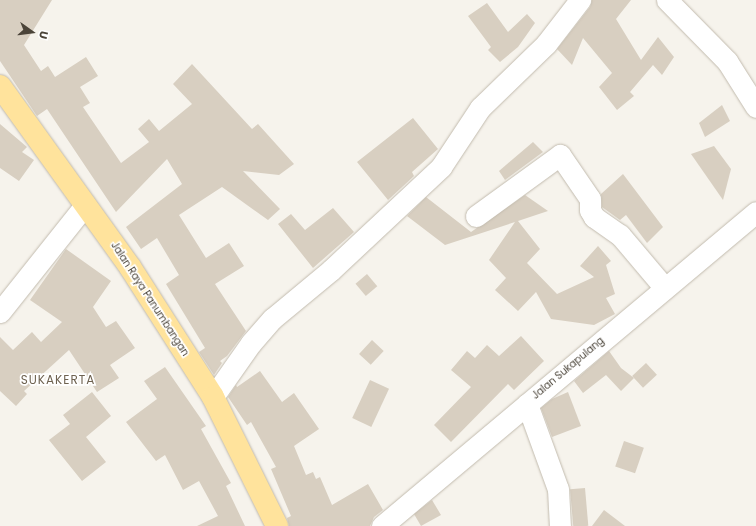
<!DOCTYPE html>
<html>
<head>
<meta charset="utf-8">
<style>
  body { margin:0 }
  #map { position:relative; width:756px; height:526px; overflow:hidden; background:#f6f3ec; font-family:Poppins,sans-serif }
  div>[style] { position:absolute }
  .building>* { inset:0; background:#d8cfc1; transform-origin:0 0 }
  .roads { filter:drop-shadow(0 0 1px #c2bbae) drop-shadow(0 0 1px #c2bbae) }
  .minor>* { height:21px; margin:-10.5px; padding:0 10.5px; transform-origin:10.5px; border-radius:10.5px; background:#fff }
  .major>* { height:22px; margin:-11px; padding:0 11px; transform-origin:11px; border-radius:11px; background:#ffe39c }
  span { translate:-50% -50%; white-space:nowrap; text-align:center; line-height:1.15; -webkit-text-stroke:3.5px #fff; paint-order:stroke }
  .street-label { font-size:10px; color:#4b4439 }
  .quarter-label { font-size:12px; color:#6e6250; letter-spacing:1px }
  .north { position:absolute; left:12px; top:12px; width:40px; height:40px; -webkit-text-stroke:3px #fff; paint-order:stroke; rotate:104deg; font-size:11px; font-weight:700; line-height:16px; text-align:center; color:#4b4439 }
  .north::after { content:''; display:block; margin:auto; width:14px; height:18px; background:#4b4439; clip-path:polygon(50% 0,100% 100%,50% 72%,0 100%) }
</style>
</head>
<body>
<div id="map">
  <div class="building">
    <div style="clip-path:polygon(0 0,52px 0,24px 45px,41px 71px,48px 66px,55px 77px,86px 57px,98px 76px,80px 87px,90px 103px,83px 107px,121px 163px,149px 142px,138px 129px,149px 119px,159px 131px,192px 104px,173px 84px,192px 64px,252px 129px,258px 124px,294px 164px,279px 175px,243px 171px,280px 209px,268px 220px,222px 187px,179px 215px,206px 258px,229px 243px,244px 266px,215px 284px,246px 331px,227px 356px,220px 361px,222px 363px,214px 375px,199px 352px,205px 348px,166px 284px,179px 275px,157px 238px,141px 249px,126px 227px,182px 184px,167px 159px,116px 212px,47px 109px,37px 116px,0 61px)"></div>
    <div style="clip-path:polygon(592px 0,631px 0,616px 19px,641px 60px,658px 37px,674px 57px,662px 75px,653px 65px,630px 92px,634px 96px,617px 110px,599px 87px,612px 73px,583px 38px,572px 65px,557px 49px,590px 7px)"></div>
    <div style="clip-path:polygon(487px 3px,508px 32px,527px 14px,535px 23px,518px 47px,500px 62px,488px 50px,491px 47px,468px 16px)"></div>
    <div style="clip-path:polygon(722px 105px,730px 121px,705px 137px,699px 123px)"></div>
    <div style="clip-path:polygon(413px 118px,438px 149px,412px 172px,414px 176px,388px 200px,357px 162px)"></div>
    <div style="clip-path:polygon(0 124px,27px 147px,22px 152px,34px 160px,19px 181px,0 168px)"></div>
    <div style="clip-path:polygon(533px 142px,543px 152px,505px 180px,499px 171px)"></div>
    <div style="clip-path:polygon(714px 146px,731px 169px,723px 200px,691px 154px)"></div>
    <div style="clip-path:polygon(623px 174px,663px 227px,647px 243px,626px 215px,620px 220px,602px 207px,601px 194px)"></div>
    <div style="clip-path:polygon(525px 195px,548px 211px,518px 221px,540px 249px,527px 263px,557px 294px,594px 277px,580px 266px,598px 246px,611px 261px,606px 265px,615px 294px,606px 298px,615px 314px,594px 325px,551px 319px,536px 292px,518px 311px,495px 290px,506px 278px,489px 260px,515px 222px,445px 245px,407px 216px,426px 197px,471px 232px)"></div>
    <div style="clip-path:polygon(333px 208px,354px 232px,313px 268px,278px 224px,291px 214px,305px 230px)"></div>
    <div style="clip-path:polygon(66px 249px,111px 281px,93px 307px,106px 327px,116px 321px,135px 348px,110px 365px,119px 378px,97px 392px,69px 350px,24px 391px,27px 394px,16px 406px,0 391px,0 337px,13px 350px,32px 332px,41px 342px,62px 322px,30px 300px)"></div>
    <div style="left:367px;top:274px;width:16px;height:15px;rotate:50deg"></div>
    <div style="clip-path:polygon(521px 336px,544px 361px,514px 390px,508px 384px,451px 442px,434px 425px,471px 387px,451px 370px,467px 351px,475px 358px,487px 345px,499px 356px)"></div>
    <div style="left:372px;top:340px;width:16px;height:19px;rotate:43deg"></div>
    <div style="clip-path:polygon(609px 351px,621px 368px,634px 378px,621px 391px,606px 375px,583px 393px,574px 381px)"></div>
    <div style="left:646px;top:363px;width:16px;height:19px;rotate:47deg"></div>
    <div style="clip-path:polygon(165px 367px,206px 426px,201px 429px,231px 483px,226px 486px,245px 526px,197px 526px,218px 516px,199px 481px,183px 490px,165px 455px,156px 461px,126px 422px,157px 399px,144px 381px)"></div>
    <div style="clip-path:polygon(260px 371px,282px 402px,294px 393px,319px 429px,294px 446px,306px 475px,313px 472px,316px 479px,320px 477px,332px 505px,368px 484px,383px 510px,374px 517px,370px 526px,289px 526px,287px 518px,291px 516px,271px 469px,276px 467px,251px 422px,247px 425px,228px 397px,236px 385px,237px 387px)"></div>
    <div style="left:370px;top:380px;width:21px;height:42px;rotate:25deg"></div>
    <div style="clip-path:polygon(92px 392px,111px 416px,86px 437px,106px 462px,82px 481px,49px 440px,70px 424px,63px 415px)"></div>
    <div style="clip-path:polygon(568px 392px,581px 426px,552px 437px,541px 408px,552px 399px)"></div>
    <div style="left:624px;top:441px;width:21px;height:27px;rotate:19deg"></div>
    <div style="left:585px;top:488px;width:38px;height:15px;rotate:85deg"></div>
    <div style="clip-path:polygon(432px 500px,441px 515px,421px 526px,414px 514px)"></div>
    <div style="clip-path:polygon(604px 510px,625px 526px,592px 526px)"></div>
  </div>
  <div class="roads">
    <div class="minor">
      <div style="left:667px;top:0;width:86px;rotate:45.5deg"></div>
      <div style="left:727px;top:61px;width:54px;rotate:57.8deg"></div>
      <div style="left:476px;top:216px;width:104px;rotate:-36deg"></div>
      <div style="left:560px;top:155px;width:53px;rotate:55.7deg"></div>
      <div style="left:590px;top:199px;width:11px;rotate:90deg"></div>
      <div style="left:590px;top:210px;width:8px;rotate:60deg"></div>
      <div style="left:594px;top:217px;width:32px;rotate:35deg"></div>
      <div style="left:620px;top:235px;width:68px;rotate:49.8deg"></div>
      <div style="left:0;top:312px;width:137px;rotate:-51.5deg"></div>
      <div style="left:213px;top:397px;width:66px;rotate:-54.9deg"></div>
      <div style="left:251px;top:343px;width:32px;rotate:-49deg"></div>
      <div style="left:272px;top:319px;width:77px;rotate:-39.7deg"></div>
      <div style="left:331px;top:270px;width:151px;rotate:-43.1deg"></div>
      <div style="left:441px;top:167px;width:71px;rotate:-56.5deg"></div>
      <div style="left:480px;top:108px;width:92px;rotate:-44.1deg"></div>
      <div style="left:546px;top:44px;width:56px;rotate:-52.3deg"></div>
      <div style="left:527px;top:404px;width:90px;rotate:70deg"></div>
      <div style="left:558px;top:489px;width:37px;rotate:87deg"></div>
      <div style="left:382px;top:526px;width:488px;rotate:-40deg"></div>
    </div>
    <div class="major">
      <div style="left:0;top:86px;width:223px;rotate:54.3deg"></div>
      <div style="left:130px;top:267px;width:154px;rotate:57.4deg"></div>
      <div style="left:213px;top:397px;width:144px;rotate:63.6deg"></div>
    </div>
  </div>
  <div class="street-label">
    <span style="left:150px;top:299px;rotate:57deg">Jalan Raya Panumbangan</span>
    <span style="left:568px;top:368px;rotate:-40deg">Jalan Sukapulang</span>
  </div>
  <div class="quarter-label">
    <span style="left:58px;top:380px">SUKAKERTA</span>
  </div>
  <div class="north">U</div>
</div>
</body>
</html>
